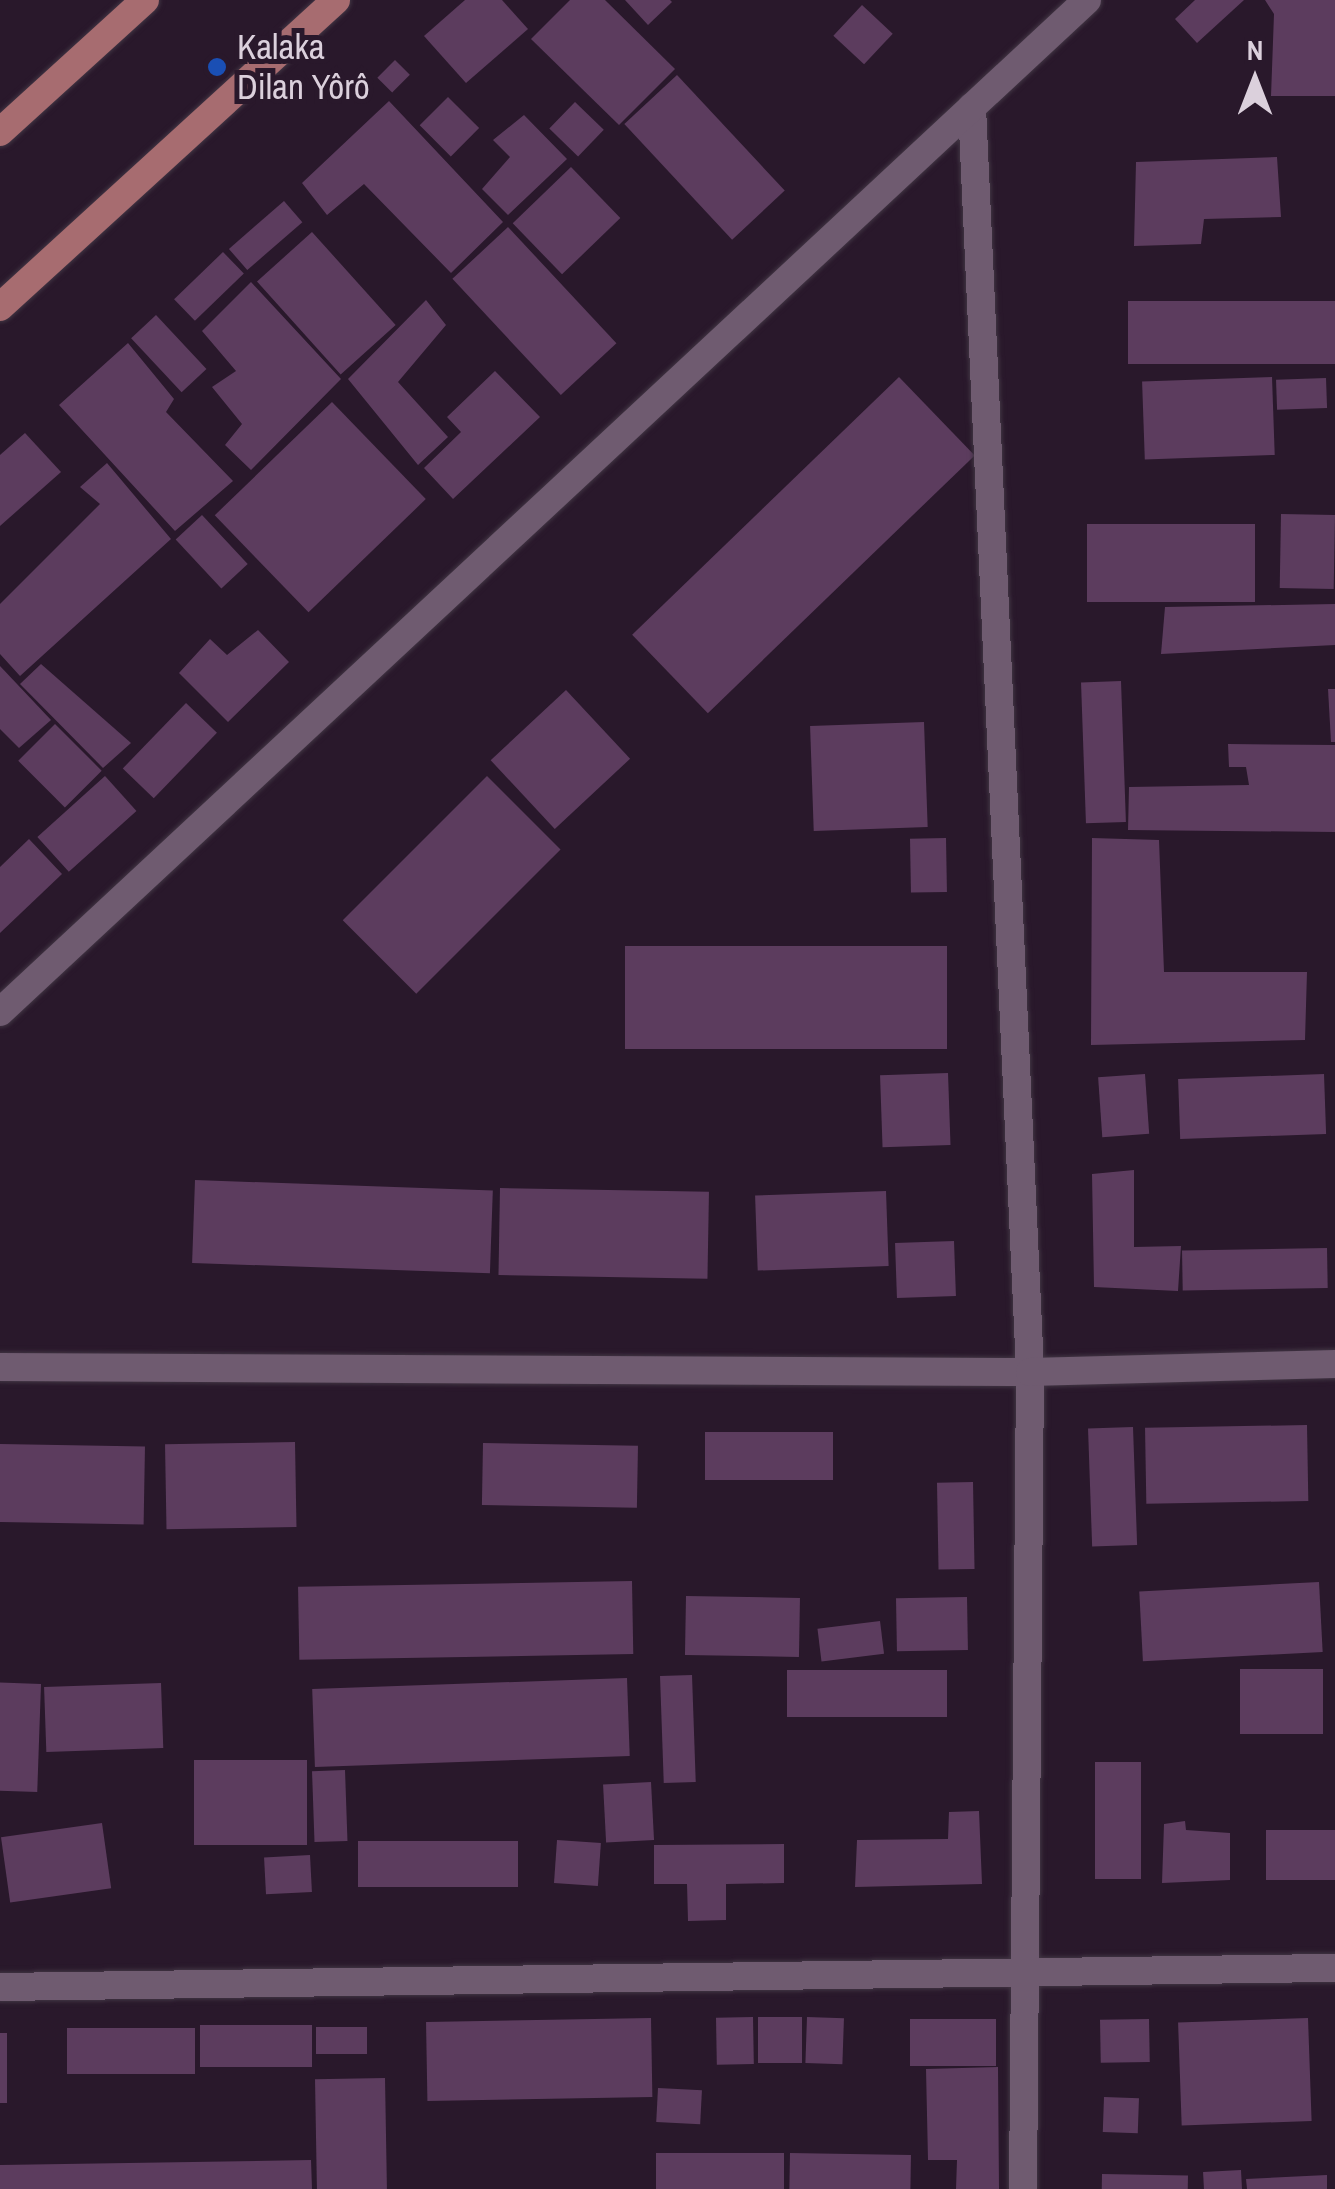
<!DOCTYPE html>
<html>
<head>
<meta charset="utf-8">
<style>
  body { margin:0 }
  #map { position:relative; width:1335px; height:2189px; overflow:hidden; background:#29182b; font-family:"Archivo Narrow",sans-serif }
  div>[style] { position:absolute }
  .building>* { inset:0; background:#5c3c5e; transform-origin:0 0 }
  .roads { filter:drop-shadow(0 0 2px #413543) drop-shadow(0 0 2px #413543) }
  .minor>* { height:28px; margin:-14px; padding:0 14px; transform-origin:14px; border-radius:14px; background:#6f5b70 }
  .primary>* { height:28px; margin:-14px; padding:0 14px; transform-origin:14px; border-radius:14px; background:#a76c70 }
  .dots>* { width:28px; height:28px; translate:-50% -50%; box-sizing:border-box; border:5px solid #29182b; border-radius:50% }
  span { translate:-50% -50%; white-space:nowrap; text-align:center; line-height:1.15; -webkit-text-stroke:10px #29182b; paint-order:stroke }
  .poi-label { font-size:35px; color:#dbd0dc }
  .left { translate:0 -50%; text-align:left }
  .north { position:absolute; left:1205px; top:30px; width:100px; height:100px; -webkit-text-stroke:8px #29182b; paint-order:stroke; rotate:0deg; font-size:28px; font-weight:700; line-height:40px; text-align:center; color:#dbd0dc }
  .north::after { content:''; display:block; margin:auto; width:35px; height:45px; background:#dbd0dc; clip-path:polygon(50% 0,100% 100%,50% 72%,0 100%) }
</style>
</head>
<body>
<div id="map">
  <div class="building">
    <div style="clip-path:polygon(465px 0,502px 0,528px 29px,466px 83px,424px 36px)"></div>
    <div style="clip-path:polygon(570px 0,605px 0,675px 69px,619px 125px,531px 39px)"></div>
    <div style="clip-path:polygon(625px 0,670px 0,672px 2px,648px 25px)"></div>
    <div style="clip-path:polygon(1195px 0,1244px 0,1197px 43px,1175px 19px)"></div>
    <div style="clip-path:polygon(1265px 0,1335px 0,1335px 96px,1271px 96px,1274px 14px)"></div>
    <div style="left:862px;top:5px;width:42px;height:42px;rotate:43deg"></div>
    <div style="left:395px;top:60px;width:21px;height:25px;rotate:45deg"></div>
    <div style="left:677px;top:75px;width:158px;height:72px;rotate:47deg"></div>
    <div style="left:448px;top:97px;width:44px;height:40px;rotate:45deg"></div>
    <div style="clip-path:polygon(389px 101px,503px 222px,451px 273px,364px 184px,327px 215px,302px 183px)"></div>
    <div style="left:575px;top:102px;width:40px;height:37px;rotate:44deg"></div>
    <div style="clip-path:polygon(524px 115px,567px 159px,508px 215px,482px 189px,510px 157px,493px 140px)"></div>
    <div style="clip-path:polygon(1277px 157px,1281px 217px,1204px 219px,1201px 244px,1134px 246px,1136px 162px)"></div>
    <div style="left:571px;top:167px;width:71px;height:81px;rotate:46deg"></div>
    <div style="left:284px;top:201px;width:28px;height:73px;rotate:49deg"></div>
    <div style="left:508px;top:227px;width:159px;height:76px;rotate:47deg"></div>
    <div style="left:312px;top:232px;width:125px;height:74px;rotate:48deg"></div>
    <div style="left:223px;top:252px;width:30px;height:68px;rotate:46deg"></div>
    <div style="clip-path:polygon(251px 282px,341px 379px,251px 470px,225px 445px,242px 424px,212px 387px,236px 371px,202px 331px)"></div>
    <div style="clip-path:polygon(426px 300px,446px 325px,398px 382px,448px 437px,418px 465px,348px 379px)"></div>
    <div style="left:1128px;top:301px;width:207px;height:63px"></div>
    <div style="left:156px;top:315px;width:74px;height:34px;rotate:47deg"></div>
    <div style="clip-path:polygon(128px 343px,174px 399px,166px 412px,233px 481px,175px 531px,59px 405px)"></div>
    <div style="clip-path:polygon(495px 371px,540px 417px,453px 499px,424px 468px,461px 432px,447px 417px)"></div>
    <div style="left:899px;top:377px;width:109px;height:371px;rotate:46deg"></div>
    <div style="left:1272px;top:377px;width:78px;height:130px;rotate:88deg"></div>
    <div style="left:1326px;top:378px;width:30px;height:50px;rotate:88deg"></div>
    <div style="left:332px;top:402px;width:135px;height:163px;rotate:46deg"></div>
    <div style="clip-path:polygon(25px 433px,61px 472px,0 526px,0 455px)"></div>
    <div style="clip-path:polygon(107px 463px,171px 539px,20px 676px,0 654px,0 604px,100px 504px,80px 487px)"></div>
    <div style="left:1281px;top:514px;width:54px;height:74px;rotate:1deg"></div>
    <div style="left:202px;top:515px;width:67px;height:36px;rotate:47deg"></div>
    <div style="left:1087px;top:524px;width:168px;height:78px"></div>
    <div style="clip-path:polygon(1335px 604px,1335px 645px,1161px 654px,1165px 607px)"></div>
    <div style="clip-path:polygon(258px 630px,289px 662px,228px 722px,179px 673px,210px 639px,227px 655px)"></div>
    <div style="clip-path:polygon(41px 664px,131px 743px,103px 768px,20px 684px)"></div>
    <div style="clip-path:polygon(0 666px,51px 720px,19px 748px,0 729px)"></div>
    <div style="left:1121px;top:681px;width:141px;height:40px;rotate:88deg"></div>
    <div style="clip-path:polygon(1328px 689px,1335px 689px,1335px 742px,1331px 742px)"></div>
    <div style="left:566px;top:690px;width:94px;height:103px;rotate:47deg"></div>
    <div style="left:186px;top:703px;width:43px;height:91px;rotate:44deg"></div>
    <div style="left:924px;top:722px;width:105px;height:114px;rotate:88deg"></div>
    <div style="left:55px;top:724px;width:66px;height:52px;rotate:45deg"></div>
    <div style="clip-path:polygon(1228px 744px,1335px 745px,1335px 832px,1128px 830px,1129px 787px,1249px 785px,1246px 767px,1229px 767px)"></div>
    <div style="left:105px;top:776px;width:47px;height:91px;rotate:48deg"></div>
    <div style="left:487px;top:776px;width:104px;height:204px;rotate:45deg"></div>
    <div style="left:946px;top:838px;width:54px;height:36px;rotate:89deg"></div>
    <div style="clip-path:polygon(1092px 838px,1159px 840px,1164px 972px,1307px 972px,1305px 1040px,1091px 1045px)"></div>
    <div style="clip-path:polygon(29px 839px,62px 874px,0 933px,0 867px)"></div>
    <div style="left:947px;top:946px;width:103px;height:322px;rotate:90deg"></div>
    <div style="left:948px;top:1073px;width:72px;height:68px;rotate:88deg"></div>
    <div style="left:1145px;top:1074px;width:60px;height:47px;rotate:86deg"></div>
    <div style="left:1324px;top:1074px;width:60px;height:146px;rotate:88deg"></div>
    <div style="clip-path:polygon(1134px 1170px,1134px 1247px,1181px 1246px,1178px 1291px,1094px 1287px,1092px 1174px)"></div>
    <div style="left:195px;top:1180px;width:298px;height:83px;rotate:2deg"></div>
    <div style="left:500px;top:1188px;width:209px;height:87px;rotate:1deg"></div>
    <div style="left:886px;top:1191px;width:75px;height:131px;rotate:88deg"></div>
    <div style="left:954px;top:1241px;width:55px;height:59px;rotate:88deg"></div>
    <div style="left:1327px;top:1248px;width:40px;height:145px;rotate:89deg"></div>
    <div style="left:1307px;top:1425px;width:76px;height:162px;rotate:89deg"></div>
    <div style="left:1133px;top:1427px;width:118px;height:45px;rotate:88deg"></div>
    <div style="left:705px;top:1432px;width:128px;height:48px"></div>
    <div style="left:295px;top:1442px;width:85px;height:130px;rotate:89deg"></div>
    <div style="left:483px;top:1443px;width:155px;height:62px;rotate:1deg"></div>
    <div style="left:0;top:1444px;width:145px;height:78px;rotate:1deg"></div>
    <div style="left:973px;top:1482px;width:87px;height:36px;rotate:89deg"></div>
    <div style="left:632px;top:1581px;width:73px;height:334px;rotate:89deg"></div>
    <div style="left:1319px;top:1582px;width:70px;height:180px;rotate:87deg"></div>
    <div style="left:686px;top:1596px;width:114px;height:59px;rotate:1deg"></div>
    <div style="left:967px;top:1597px;width:53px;height:71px;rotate:89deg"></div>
    <div style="left:880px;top:1621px;width:33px;height:63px;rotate:83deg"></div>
    <div style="left:1323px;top:1669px;width:65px;height:83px;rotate:90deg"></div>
    <div style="left:947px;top:1670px;width:47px;height:160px;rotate:90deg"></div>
    <div style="left:692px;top:1675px;width:107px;height:32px;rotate:88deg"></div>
    <div style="left:627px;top:1678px;width:78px;height:315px;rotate:88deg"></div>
    <div style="left:161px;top:1683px;width:65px;height:117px;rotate:88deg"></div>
    <div style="left:41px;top:1684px;width:108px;height:41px;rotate:92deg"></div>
    <div style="left:194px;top:1760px;width:113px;height:85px"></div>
    <div style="left:1095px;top:1762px;width:46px;height:117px"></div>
    <div style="left:345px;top:1770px;width:71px;height:33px;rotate:88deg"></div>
    <div style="left:651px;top:1782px;width:58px;height:48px;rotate:87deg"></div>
    <div style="clip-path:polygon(979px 1811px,982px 1884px,855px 1887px,857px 1840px,948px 1839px,949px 1812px)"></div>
    <div style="clip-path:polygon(1185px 1821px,1186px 1830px,1230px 1833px,1230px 1880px,1162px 1883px,1164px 1824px)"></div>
    <div style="left:102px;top:1823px;width:66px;height:102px;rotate:82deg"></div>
    <div style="left:1335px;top:1830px;width:50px;height:69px;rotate:90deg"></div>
    <div style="left:557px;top:1840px;width:44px;height:43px;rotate:4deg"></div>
    <div style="left:518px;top:1841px;width:46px;height:160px;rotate:90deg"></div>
    <div style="clip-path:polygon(784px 1844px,784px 1883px,726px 1884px,726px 1920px,688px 1921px,687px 1884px,654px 1884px,654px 1845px)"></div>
    <div style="left:310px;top:1855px;width:37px;height:46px;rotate:87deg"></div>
    <div style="left:753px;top:2017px;width:47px;height:37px;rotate:89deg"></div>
    <div style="left:758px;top:2017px;width:44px;height:46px"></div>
    <div style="left:807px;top:2017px;width:37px;height:46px;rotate:2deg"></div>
    <div style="left:651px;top:2018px;width:79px;height:225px;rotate:89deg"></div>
    <div style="left:1308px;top:2018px;width:103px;height:130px;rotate:88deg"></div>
    <div style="left:910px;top:2019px;width:86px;height:47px"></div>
    <div style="left:1149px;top:2019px;width:43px;height:49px;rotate:89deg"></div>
    <div style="left:312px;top:2025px;width:42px;height:112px;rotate:90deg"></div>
    <div style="left:316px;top:2027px;width:51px;height:27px"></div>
    <div style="left:67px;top:2028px;width:128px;height:46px"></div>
    <div style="left:0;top:2033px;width:7px;height:70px"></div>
    <div style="clip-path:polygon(998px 2067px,999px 2189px,956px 2189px,957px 2160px,928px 2160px,926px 2069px)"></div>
    <div style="left:385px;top:2078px;width:111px;height:70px;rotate:89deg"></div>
    <div style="left:658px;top:2088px;width:44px;height:34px;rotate:3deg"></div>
    <div style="left:1104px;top:2097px;width:35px;height:35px;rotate:2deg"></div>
    <div style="left:784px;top:2153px;width:36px;height:128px;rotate:90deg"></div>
    <div style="left:790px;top:2153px;width:121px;height:36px;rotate:1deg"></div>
    <div style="clip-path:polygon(311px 2160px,312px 2189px,0 2189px,0 2165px)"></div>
    <div style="left:1241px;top:2170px;width:19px;height:38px;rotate:87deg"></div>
    <div style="left:1102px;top:2174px;width:86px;height:15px;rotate:1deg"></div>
    <div style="clip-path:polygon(1327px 2175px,1327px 2189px,1247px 2189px,1246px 2179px)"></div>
  </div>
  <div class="roads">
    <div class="minor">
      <div style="left:972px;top:107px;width:1266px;rotate:87.37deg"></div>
      <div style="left:1030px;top:1372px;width:817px;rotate:90.49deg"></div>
      <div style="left:0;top:1012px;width:1485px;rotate:-42.95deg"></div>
      <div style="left:0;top:1367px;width:1030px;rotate:0.28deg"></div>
      <div style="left:1030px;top:1372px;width:305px;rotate:-1.5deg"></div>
      <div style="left:0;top:1987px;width:1335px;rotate:-0.82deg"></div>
    </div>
    <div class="primary">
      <div style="left:0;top:132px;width:196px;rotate:-42.3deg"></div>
      <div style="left:0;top:307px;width:455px;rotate:-42.4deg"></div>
    </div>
  </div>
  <div class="dots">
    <div style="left:217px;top:67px;background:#1a4fb4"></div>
  </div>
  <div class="poi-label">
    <span class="left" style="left:237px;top:67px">Kalaka<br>Dilan Yôrô</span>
  </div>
  <div class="north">N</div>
</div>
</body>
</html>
